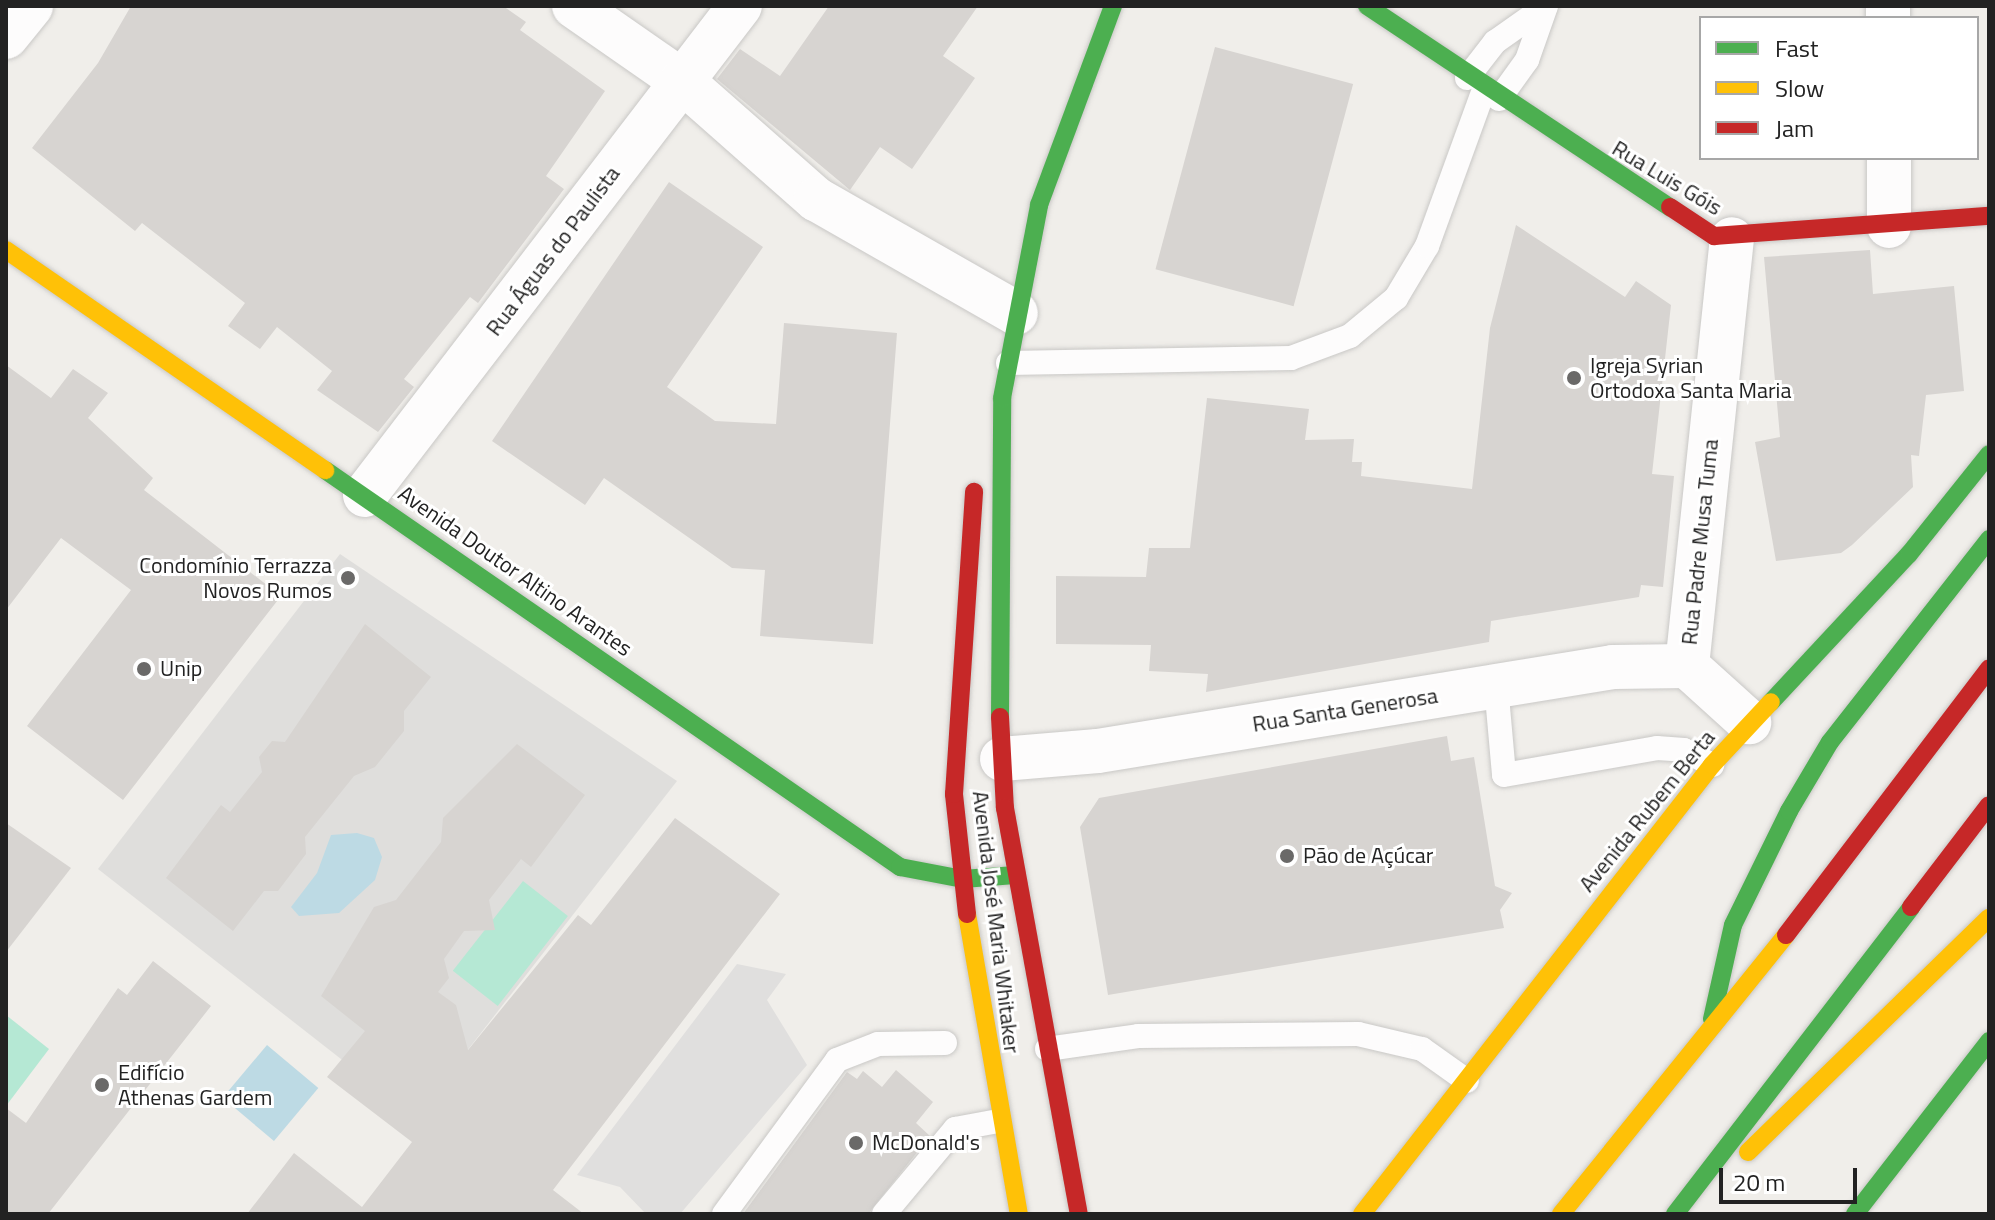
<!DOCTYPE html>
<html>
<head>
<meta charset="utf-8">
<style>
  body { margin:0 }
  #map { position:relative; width:1995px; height:1220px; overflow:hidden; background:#f0eeea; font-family:"Titillium Web",sans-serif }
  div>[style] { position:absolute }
  .residential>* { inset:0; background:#dfdedc }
  .pitch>* { inset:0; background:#b5e8d4; transform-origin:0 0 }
  .parking>* { inset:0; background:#e0dfde }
  .water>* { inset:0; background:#bddae4; transform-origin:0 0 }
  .building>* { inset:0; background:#d7d4d1; transform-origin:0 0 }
  .roads { filter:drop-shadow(0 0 2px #c9c8c6) drop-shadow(0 0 2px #c9c8c6) }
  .lane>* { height:24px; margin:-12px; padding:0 12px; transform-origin:12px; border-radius:12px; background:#fdfcfc }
  .street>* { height:44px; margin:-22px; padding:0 22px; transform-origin:22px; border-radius:22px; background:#fdfcfc }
  .fast>* { height:18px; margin:-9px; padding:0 9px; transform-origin:9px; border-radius:9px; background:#4caf50 }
  .slow>* { height:18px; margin:-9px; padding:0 9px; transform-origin:9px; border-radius:9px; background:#ffc107 }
  .jam>* { height:18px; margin:-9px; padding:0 9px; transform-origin:9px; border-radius:9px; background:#c62828 }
  .dots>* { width:22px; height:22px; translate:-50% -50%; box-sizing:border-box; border:4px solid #fff; border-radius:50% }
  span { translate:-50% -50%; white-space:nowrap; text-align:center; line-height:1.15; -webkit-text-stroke:6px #fff; paint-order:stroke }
  .street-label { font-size:22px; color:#222 }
  .poi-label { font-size:22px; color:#222 }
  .left { translate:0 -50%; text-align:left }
  .right { translate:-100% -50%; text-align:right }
  .frame { position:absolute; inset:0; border:8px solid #222; pointer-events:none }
  .legend { position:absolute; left:1699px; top:16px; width:280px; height:144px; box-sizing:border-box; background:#fff; border:2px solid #a7a7a7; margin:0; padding:10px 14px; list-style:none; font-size:24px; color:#222 }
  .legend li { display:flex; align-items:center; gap:16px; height:40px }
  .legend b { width:40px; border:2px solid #a7a7a7 }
  .scale { position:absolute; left:1719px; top:1168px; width:138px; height:36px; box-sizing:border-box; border:4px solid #222; border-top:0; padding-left:10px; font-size:24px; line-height:28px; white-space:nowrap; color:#222; -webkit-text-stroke:6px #fff; paint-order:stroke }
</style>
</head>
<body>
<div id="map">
  <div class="residential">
    <div style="clip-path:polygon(340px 554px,677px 781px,421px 1110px,341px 1059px,98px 869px)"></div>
  </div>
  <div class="pitch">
    <div style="left:523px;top:881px;width:57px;height:114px;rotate:38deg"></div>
    <div style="clip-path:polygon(6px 1015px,49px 1049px,6px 1106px)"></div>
  </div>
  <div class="parking">
    <div style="clip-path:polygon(737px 964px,786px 974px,767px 1000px,807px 1065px,680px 1214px,646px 1214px,620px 1187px,577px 1175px)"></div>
  </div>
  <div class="water">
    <div style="clip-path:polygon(357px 833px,374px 838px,382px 857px,375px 880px,339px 913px,299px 916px,291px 907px,317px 873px,331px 835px)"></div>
    <div style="left:267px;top:1045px;width:67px;height:69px;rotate:40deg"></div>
  </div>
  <div class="building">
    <div style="clip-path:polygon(131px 6px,503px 6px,526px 22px,520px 30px,605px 91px,546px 176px,564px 189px,478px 303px,470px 297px,404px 379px,414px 387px,378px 432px,317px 390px,332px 371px,277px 327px,260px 349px,228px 326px,245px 303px,142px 223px,135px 231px,32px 148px,98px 63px)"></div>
    <div style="clip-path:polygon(829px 6px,978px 6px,943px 56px,975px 78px,912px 169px,880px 147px,850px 190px,717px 79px,740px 49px,780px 76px)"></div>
    <div style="left:1215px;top:47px;width:143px;height:230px;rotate:15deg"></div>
    <div style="clip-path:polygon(669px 182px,763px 247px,667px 387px,715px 421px,776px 424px,784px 323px,897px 333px,873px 644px,760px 636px,765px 570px,732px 568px,604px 478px,585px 505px,492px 441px)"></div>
    <div style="clip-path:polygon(1516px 225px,1625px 297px,1636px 281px,1671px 305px,1652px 474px,1674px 476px,1663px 587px,1641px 585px,1639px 597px,1491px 621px,1489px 642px,1206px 692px,1208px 674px,1149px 671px,1151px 645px,1056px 644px,1056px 576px,1146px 577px,1149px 548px,1190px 548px,1207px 398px,1309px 409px,1305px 440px,1354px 439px,1352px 462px,1362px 462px,1361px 476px,1472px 489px,1490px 328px)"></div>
    <div style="clip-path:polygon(1870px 250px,1873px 294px,1954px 286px,1964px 391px,1926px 395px,1919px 456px,1911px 455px,1913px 487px,1852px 545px,1841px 553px,1776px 561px,1755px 442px,1780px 437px,1764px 257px)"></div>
    <div style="clip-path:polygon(6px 365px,51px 398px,73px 369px,108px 393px,88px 418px,153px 478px,144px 490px,281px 596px,123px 800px,27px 726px,131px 590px,61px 538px,6px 610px)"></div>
    <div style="clip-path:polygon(365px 624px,431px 677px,404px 711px,404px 731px,375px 767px,354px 776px,305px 837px,306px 854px,278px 891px,264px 891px,233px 931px,166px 878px,221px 805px,230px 812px,262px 772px,259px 757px,272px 741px,285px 742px)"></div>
    <div style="clip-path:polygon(1447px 736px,1451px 761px,1474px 757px,1495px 886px,1512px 893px,1500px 910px,1504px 928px,1108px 995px,1080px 827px,1099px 798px)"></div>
    <div style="clip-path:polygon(517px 744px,585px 795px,531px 867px,521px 859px,489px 900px,495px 930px,464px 931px,444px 959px,449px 978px,438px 992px,456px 1005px,468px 1050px,578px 915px,591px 925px,675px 818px,780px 894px,553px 1190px,584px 1214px,247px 1214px,294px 1153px,362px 1207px,412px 1142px,327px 1077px,365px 1031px,321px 996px,374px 907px,396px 900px,441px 842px,443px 818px)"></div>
    <div style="clip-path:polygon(6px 823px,71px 868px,6px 952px)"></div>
    <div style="clip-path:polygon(153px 961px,211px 1006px,48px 1214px,6px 1214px,6px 1108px,26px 1123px,118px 988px,127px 995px)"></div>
    <div style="clip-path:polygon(896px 1070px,933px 1102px,916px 1123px,930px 1136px,868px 1214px,743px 1214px,847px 1072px,857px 1079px,863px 1071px,882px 1087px)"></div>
  </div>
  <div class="roads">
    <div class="lane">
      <div style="left:1467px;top:78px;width:46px;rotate:-52.1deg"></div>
      <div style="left:1495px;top:42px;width:62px;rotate:-35.2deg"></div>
      <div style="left:1499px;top:99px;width:48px;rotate:-54.3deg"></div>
      <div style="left:1527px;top:60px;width:57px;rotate:-70.6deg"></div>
      <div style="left:1008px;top:363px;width:283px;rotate:-1deg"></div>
      <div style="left:1291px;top:358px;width:63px;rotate:-20.4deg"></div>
      <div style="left:1350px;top:336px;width:60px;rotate:-39.6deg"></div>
      <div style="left:1396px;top:298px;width:61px;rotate:-59.2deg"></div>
      <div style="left:1427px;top:246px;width:167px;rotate:-70deg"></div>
      <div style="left:1496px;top:685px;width:90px;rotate:84.9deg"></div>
      <div style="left:1504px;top:775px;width:155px;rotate:-10deg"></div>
      <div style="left:1657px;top:748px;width:27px;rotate:4deg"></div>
      <div style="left:1684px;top:750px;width:32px;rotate:28deg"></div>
      <div style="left:1047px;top:1049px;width:92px;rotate:-8.1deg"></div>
      <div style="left:1138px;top:1036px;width:220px;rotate:-0.5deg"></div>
      <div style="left:1358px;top:1034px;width:66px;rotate:13.2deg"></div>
      <div style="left:1422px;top:1049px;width:55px;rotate:35.4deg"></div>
      <div style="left:724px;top:1214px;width:191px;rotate:-53.7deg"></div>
      <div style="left:837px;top:1060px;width:44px;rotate:-21.3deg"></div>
      <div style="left:878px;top:1044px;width:67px;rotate:-0.9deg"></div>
      <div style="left:884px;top:1214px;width:111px;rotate:-50.1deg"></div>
      <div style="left:955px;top:1129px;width:44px;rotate:-10.5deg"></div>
    </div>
    <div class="street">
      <div style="left:574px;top:6px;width:131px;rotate:34.8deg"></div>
      <div style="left:682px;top:81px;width:179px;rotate:41.4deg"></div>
      <div style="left:816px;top:199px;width:230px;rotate:29.7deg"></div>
      <div style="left:1888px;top:6px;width:12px;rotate:90deg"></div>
      <div style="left:6px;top:37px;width:40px;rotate:-51deg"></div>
      <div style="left:1889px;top:158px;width:68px;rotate:90deg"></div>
      <div style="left:365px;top:495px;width:616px;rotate:-52.52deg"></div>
      <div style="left:1687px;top:666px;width:429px;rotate:-84deg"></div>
      <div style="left:1687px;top:666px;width:84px;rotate:42.1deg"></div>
      <div style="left:1002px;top:759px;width:96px;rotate:-4.8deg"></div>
      <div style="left:1098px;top:751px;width:522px;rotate:-9.26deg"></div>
      <div style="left:1613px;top:667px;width:74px;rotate:-0.8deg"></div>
    </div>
    <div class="fast">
      <div style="left:1367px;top:6px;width:364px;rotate:33.6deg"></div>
      <div style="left:325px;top:470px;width:699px;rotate:34.62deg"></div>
      <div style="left:900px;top:867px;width:64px;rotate:10.8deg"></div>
      <div style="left:963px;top:879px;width:52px;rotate:-4.4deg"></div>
      <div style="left:1771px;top:702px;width:202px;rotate:-47deg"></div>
      <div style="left:1909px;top:554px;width:128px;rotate:-51.3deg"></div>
      <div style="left:1000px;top:717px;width:319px;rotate:-89.6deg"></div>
      <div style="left:1002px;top:398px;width:197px;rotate:-79.1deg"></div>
      <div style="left:1039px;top:205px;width:212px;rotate:-69.6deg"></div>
      <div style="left:1712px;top:1019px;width:96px;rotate:-77.4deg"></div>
      <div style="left:1733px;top:925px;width:127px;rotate:-63.8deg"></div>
      <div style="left:1789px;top:811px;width:80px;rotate:-59.3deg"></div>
      <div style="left:1830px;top:742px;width:258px;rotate:-51.9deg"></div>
      <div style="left:1675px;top:1214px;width:387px;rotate:-52.4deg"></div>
      <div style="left:1855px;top:1214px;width:219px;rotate:-52.2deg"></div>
    </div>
    <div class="slow">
      <div style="left:6px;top:250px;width:388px;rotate:34.6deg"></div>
      <div style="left:967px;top:914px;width:304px;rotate:80.2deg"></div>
      <div style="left:1748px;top:1152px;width:336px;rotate:-44.2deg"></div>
      <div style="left:1362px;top:1214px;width:569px;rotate:-52.06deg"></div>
      <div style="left:1712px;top:765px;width:86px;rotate:-46.9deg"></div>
      <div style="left:1561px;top:1214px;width:358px;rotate:-51.1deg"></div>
    </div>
    <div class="jam">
      <div style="left:1670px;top:207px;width:53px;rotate:33.4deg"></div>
      <div style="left:1714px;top:236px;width:276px;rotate:-4.2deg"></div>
      <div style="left:1000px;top:717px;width:91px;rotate:86.9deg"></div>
      <div style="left:1005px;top:808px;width:413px;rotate:79.7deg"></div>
      <div style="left:1911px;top:907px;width:128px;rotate:-52.6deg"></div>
      <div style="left:967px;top:914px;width:121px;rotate:-96.2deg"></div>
      <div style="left:954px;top:794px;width:303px;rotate:-86.2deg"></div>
      <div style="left:1786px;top:935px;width:335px;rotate:-52.7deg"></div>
    </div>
  </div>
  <div class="dots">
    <div style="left:1574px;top:378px;background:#6a6968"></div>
    <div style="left:348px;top:578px;background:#6a6968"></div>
    <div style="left:144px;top:669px;background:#6a6968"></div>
    <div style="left:1287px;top:856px;background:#6a6968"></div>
    <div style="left:102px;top:1085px;background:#6a6968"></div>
    <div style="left:856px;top:1143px;background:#6a6968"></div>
  </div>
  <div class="street-label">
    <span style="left:1667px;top:178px;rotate:31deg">Rua Luis Góis</span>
    <span style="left:553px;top:251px;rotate:-53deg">Rua Águas do Paulista</span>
    <span style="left:1700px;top:542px;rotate:-84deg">Rua Padre Musa Tuma</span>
    <span style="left:515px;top:571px;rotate:35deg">Avenida Doutor Altino Arantes</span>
    <span style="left:1345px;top:710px;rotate:-9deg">Rua Santa Generosa</span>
    <span style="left:1647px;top:811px;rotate:-51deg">Avenida Rubem Berta</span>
    <span style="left:996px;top:922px;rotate:83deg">Avenida José Maria Whitaker</span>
  </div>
  <div class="poi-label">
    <span class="left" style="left:1590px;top:378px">Igreja Syrian<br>Ortodoxa Santa Maria</span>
    <span class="right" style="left:332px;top:578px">Condomínio Terrazza<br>Novos Rumos</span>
    <span class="left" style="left:160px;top:669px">Unip</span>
    <span class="left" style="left:1303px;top:856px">Pão de Açúcar</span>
    <span class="left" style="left:118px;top:1085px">Edifício<br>Athenas Gardem</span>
    <span class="left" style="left:872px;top:1143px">McDonald's</span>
  </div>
  <div class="frame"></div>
  <ul class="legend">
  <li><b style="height:10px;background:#4caf50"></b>Fast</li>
  <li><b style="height:10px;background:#ffc107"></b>Slow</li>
  <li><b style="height:10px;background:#c62828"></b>Jam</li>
  </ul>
  <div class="scale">20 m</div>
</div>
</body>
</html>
